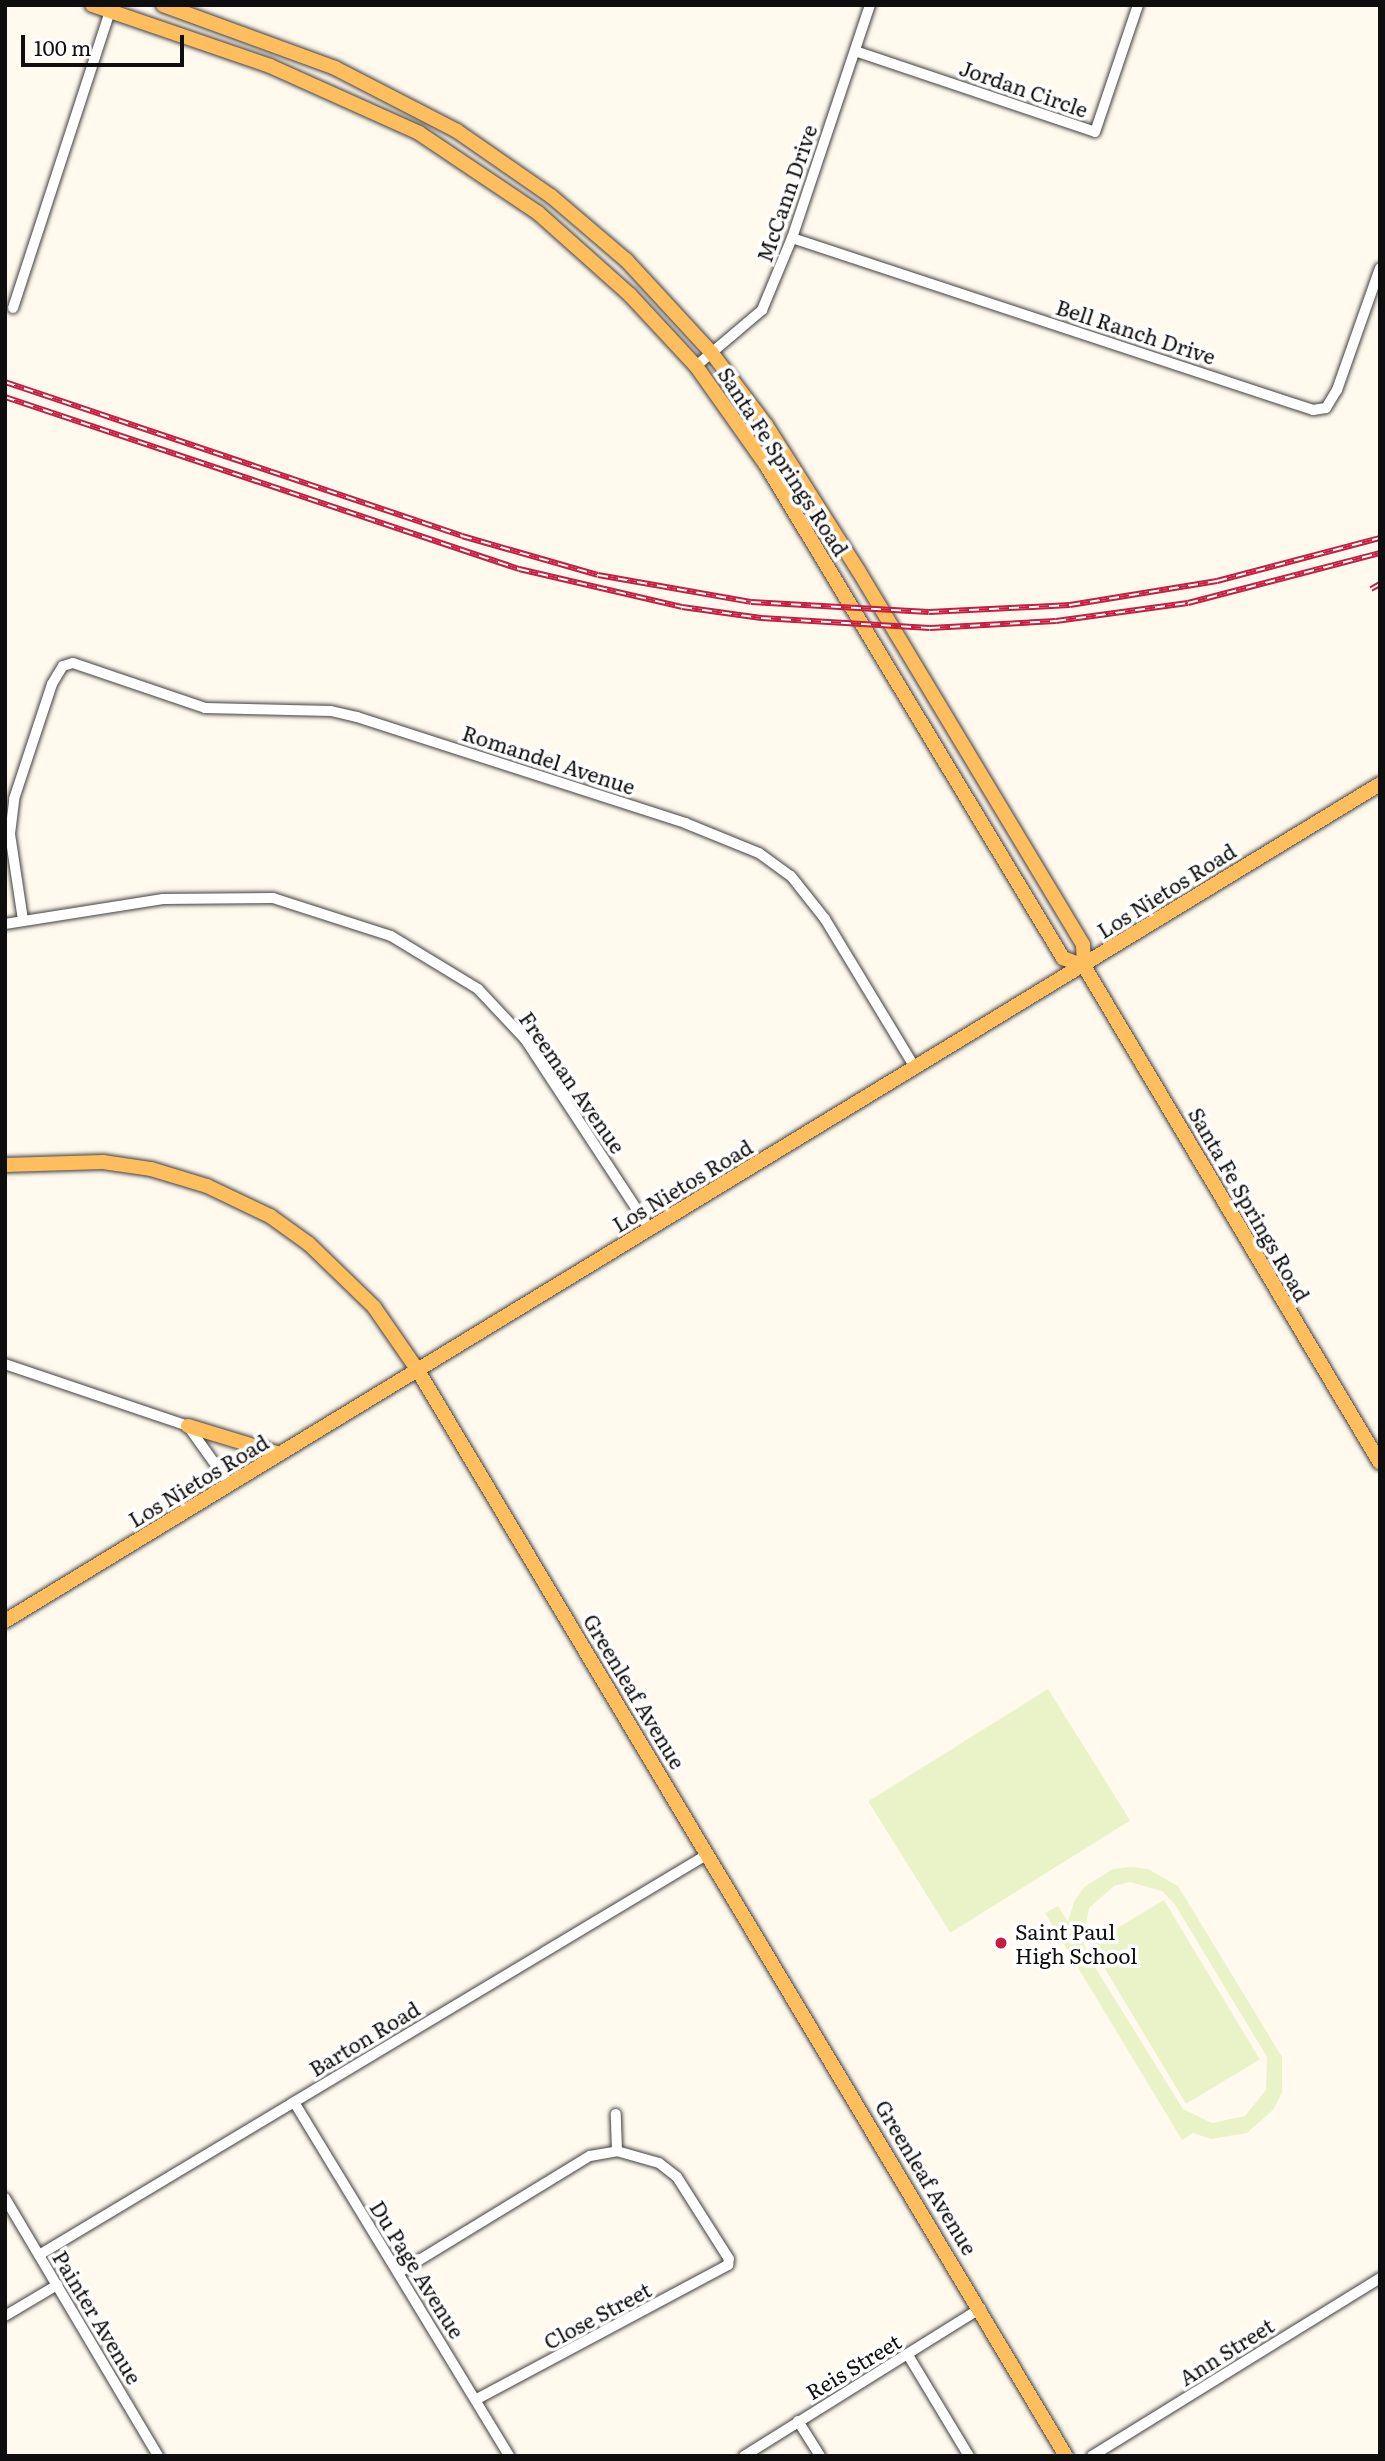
<!DOCTYPE html>
<html>
<head>
<meta charset="utf-8">
<style>
  body { margin:0 }
  #map { position:relative; width:1385px; height:2461px; overflow:hidden; background:#fff9ee; font-family:Literata,serif }
  div>[style] { position:absolute }
  .pitch>* { inset:0; background:#eaf3c8; transform-origin:0 0 }
  .roads { filter:drop-shadow(0 0 2px #414141) drop-shadow(0 0 2px #414141) }
  .minor>* { height:10px; margin:-5px; padding:0 5px; transform-origin:5px; border-radius:5px; background:#fff }
  .major>* { height:14px; margin:-7px; padding:0 7px; transform-origin:7px; border-radius:7px; background:#ffbe5e }
  .rail>* { height:6px; margin-top:-3px; transform-origin:0; background:repeating-linear-gradient(90deg,#fff 0 10px,#c61d40 0 20px); box-sizing:border-box; border-block:2px solid #c61d40 }
  .dots>* { width:19px; height:19px; translate:-50% -50%; box-sizing:border-box; border:4px solid #fff; border-radius:50% }
  span { translate:-50% -50%; white-space:nowrap; text-align:center; line-height:1.15; -webkit-text-stroke:7px #fff; paint-order:stroke }
  .street-label { font-size:21px; color:#0e0e0e }
  .poi-label { font-size:21px; color:#0e0e0e }
  .left { translate:0 -50%; text-align:left }
  .frame { position:absolute; inset:0; border:7px solid #0e0e0e; pointer-events:none }
  .scale { position:absolute; left:21px; top:35px; width:163px; height:32px; box-sizing:border-box; border:4px solid #0e0e0e; border-top:0; padding-left:9px; font-size:21px; line-height:24px; white-space:nowrap; color:#0e0e0e; -webkit-text-stroke:5px #fff; paint-order:stroke }
</style>
</head>
<body>
<div id="map">
  <div class="pitch">
    <div style="left:1048px;top:1689px;width:155px;height:212px;rotate:58deg"></div>
    <div style="clip-path:polygon(evenodd,1131px 1867px,1148px 1869px,1178px 1886px,1282px 2057px,1282px 2092px,1274px 2109px,1247px 2133px,1211px 2139px,1193px 2133px,1182px 2140px,1045px 1913px,1058px 1906px,1068px 1922px,1074px 1902px,1084px 1887px,1113px 1869px,1131px 1867px,1130px 1882px,1162px 1891px,1174px 1903px,1267px 2057px,1266px 2090px,1245px 2116px,1212px 2123px,1183px 2109px,1088px 1956px,1083px 1940px,1089px 1908px,1114px 1886px,1130px 1882px)"></div>
    <div style="left:1164px;top:1900px;width:186px;height:86px;rotate:59deg"></div>
  </div>
  <div class="roads">
    <div class="minor">
      <div style="left:855px;top:51px;width:253px;rotate:18.6deg"></div>
      <div style="left:1095px;top:132px;width:134px;rotate:-71.3deg"></div>
      <div style="left:792px;top:238px;width:549px;rotate:18.27deg"></div>
      <div style="left:1313px;top:410px;width:13px;rotate:-9deg"></div>
      <div style="left:1326px;top:408px;width:21px;rotate:-59deg"></div>
      <div style="left:1337px;top:390px;width:129px;rotate:-70.6deg"></div>
      <div style="left:13px;top:308px;width:319px;rotate:-71.9deg"></div>
      <div style="left:696px;top:366px;width:87px;rotate:-40.3deg"></div>
      <div style="left:762px;top:310px;width:78px;rotate:-67.4deg"></div>
      <div style="left:792px;top:238px;width:246px;rotate:-71.5deg"></div>
      <div style="left:23px;top:920px;width:87px;rotate:-98.6deg"></div>
      <div style="left:10px;top:834px;width:35px;rotate:-83deg"></div>
      <div style="left:14px;top:799px;width:121px;rotate:-71.7deg"></div>
      <div style="left:52px;top:684px;width:21px;rotate:-59deg"></div>
      <div style="left:63px;top:666px;width:10px;rotate:-17deg"></div>
      <div style="left:73px;top:663px;width:139px;rotate:18.8deg"></div>
      <div style="left:205px;top:708px;width:126px;rotate:1.4deg"></div>
      <div style="left:331px;top:711px;width:27px;rotate:13deg"></div>
      <div style="left:357px;top:717px;width:345px;rotate:17.9deg"></div>
      <div style="left:685px;top:823px;width:80px;rotate:22.1deg"></div>
      <div style="left:759px;top:853px;width:39px;rotate:36deg"></div>
      <div style="left:791px;top:876px;width:55px;rotate:51.7deg"></div>
      <div style="left:825px;top:919px;width:175px;rotate:58.8deg"></div>
      <div style="left:5px;top:924px;width:160px;rotate:-9deg"></div>
      <div style="left:163px;top:899px;width:110px;rotate:-0.5deg"></div>
      <div style="left:273px;top:898px;width:124px;rotate:17.9deg"></div>
      <div style="left:391px;top:936px;width:102px;rotate:31.3deg"></div>
      <div style="left:478px;top:989px;width:69px;rotate:46.8deg"></div>
      <div style="left:525px;top:1039px;width:227px;rotate:56.7deg"></div>
      <div style="left:5px;top:1364px;width:193px;rotate:18.7deg"></div>
      <div style="left:188px;top:1426px;width:72px;rotate:54.6deg"></div>
      <div style="left:294px;top:2102px;width:414px;rotate:58.7deg"></div>
      <div style="left:5px;top:2198px;width:300px;rotate:59.3deg"></div>
      <div style="left:39px;top:2255px;width:780px;rotate:-30.94deg"></div>
      <div style="left:398px;top:2273px;width:225px;rotate:-31.4deg"></div>
      <div style="left:590px;top:2156px;width:27px;rotate:-10deg"></div>
      <div style="left:617px;top:2151px;width:37px;rotate:-92deg"></div>
      <div style="left:5px;top:2316px;width:61px;rotate:-30.8deg"></div>
      <div style="left:908px;top:2355px;width:118px;rotate:58.9deg"></div>
      <div style="left:477px;top:2399px;width:285px;rotate:-28.1deg"></div>
      <div style="left:728px;top:2265px;width:6px;rotate:-81deg"></div>
      <div style="left:729px;top:2259px;width:97px;rotate:-122.4deg"></div>
      <div style="left:677px;top:2177px;width:23px;rotate:-142deg"></div>
      <div style="left:659px;top:2163px;width:44px;rotate:-164.1deg"></div>
      <div style="left:798px;top:2421px;width:41px;rotate:57.8deg"></div>
      <div style="left:744px;top:2456px;width:279px;rotate:-32deg"></div>
      <div style="left:1092px;top:2456px;width:339px;rotate:-31.7deg"></div>
    </div>
    <div class="major">
      <div style="left:92px;top:5px;width:188px;rotate:18.9deg"></div>
      <div style="left:270px;top:66px;width:163px;rotate:24.2deg"></div>
      <div style="left:419px;top:133px;width:143px;rotate:33.9deg"></div>
      <div style="left:538px;top:213px;width:123px;rotate:41.7deg"></div>
      <div style="left:630px;top:295px;width:97px;rotate:47.1deg"></div>
      <div style="left:696px;top:366px;width:121px;rotate:54.7deg"></div>
      <div style="left:766px;top:465px;width:576px;rotate:58.93deg"></div>
      <div style="left:1063px;top:958px;width:22px;rotate:21deg"></div>
      <div style="left:163px;top:5px;width:183px;rotate:20.1deg"></div>
      <div style="left:335px;top:68px;width:137px;rotate:27.3deg"></div>
      <div style="left:457px;top:131px;width:114px;rotate:34.7deg"></div>
      <div style="left:551px;top:196px;width:99px;rotate:40.5deg"></div>
      <div style="left:626px;top:260px;width:125px;rotate:47.3deg"></div>
      <div style="left:711px;top:352px;width:91px;rotate:53deg"></div>
      <div style="left:766px;top:425px;width:172px;rotate:57.6deg"></div>
      <div style="left:858px;top:570px;width:437px;rotate:59deg"></div>
      <div style="left:1083px;top:945px;width:21px;rotate:87deg"></div>
      <div style="left:1084px;top:966px;width:578px;rotate:59.22deg"></div>
      <div style="left:5px;top:1165px;width:98px;rotate:-1.8deg"></div>
      <div style="left:103px;top:1162px;width:49px;rotate:8.3deg"></div>
      <div style="left:151px;top:1169px;width:59px;rotate:16.9deg"></div>
      <div style="left:207px;top:1186px;width:70px;rotate:25.5deg"></div>
      <div style="left:270px;top:1216px;width:48px;rotate:35.7deg"></div>
      <div style="left:309px;top:1244px;width:91px;rotate:44.1deg"></div>
      <div style="left:374px;top:1307px;width:75px;rotate:55.3deg"></div>
      <div style="left:417px;top:1369px;width:1266px;rotate:59.16deg"></div>
      <div style="left:188px;top:1426px;width:96px;rotate:16.9deg"></div>
      <div style="left:5px;top:1621px;width:1610px;rotate:-31.33deg"></div>
    </div>
  </div>
  <div class="rail">
    <div style="left:5px;top:382px;width:482px;rotate:18.6deg"></div>
    <div style="left:462px;top:536px;width:141px;rotate:16deg"></div>
    <div style="left:598px;top:575px;width:155px;rotate:10deg"></div>
    <div style="left:751px;top:602px;width:178px;rotate:3.2deg"></div>
    <div style="left:929px;top:612px;width:141px;rotate:-2.8deg"></div>
    <div style="left:1070px;top:605px;width:149px;rotate:-9.3deg"></div>
    <div style="left:1217px;top:581px;width:169px;rotate:-14.8deg"></div>
    <div style="left:5px;top:397px;width:542px;rotate:18.5deg"></div>
    <div style="left:519px;top:569px;width:167px;rotate:13.1deg"></div>
    <div style="left:682px;top:607px;width:80px;rotate:7.9deg"></div>
    <div style="left:761px;top:618px;width:169px;rotate:3.4deg"></div>
    <div style="left:930px;top:628px;width:126px;rotate:-3.2deg"></div>
    <div style="left:1056px;top:621px;width:133px;rotate:-7.8deg"></div>
    <div style="left:1188px;top:603px;width:198px;rotate:-14.6deg"></div>
    <div style="left:1371px;top:589px;width:10px;rotate:-29deg"></div>
  </div>
  <div class="dots">
    <div style="left:1001px;top:1943px;background:#c61d40"></div>
  </div>
  <div class="street-label">
    <span style="left:1024px;top:88px;rotate:19deg">Jordan Circle</span>
    <span style="left:786px;top:193px;rotate:-71deg">McCann Drive</span>
    <span style="left:1136px;top:331px;rotate:18deg">Bell Ranch Drive</span>
    <span style="left:784px;top:461px;rotate:57deg">Santa Fe Springs Road</span>
    <span style="left:549px;top:759px;rotate:18deg">Romandel Avenue</span>
    <span style="left:1166px;top:890px;rotate:-32deg">Los Nietos Road</span>
    <span style="left:573px;top:1082px;rotate:55deg">Freeman Avenue</span>
    <span style="left:682px;top:1185px;rotate:-31deg">Los Nietos Road</span>
    <span style="left:1250px;top:1204px;rotate:60deg">Santa Fe Springs Road</span>
    <span style="left:198px;top:1480px;rotate:-31deg">Los Nietos Road</span>
    <span style="left:635px;top:1691px;rotate:59deg">Greenleaf Avenue</span>
    <span style="left:364px;top:2038px;rotate:-31deg">Barton Road</span>
    <span style="left:927px;top:2177px;rotate:59deg">Greenleaf Avenue</span>
    <span style="left:418px;top:2269px;rotate:58deg">Du Page Avenue</span>
    <span style="left:597px;top:2315px;rotate:-28deg">Close Street</span>
    <span style="left:98px;top:2317px;rotate:59deg">Painter Avenue</span>
    <span style="left:1226px;top:2351px;rotate:-32deg">Ann Street</span>
    <span style="left:853px;top:2366px;rotate:-31deg">Reis Street</span>
  </div>
  <div class="poi-label">
    <span class="left" style="left:1015px;top:1943px">Saint Paul<br>High School</span>
  </div>
  <div class="frame"></div>
  <div class="scale">100 m</div>
</div>
</body>
</html>
